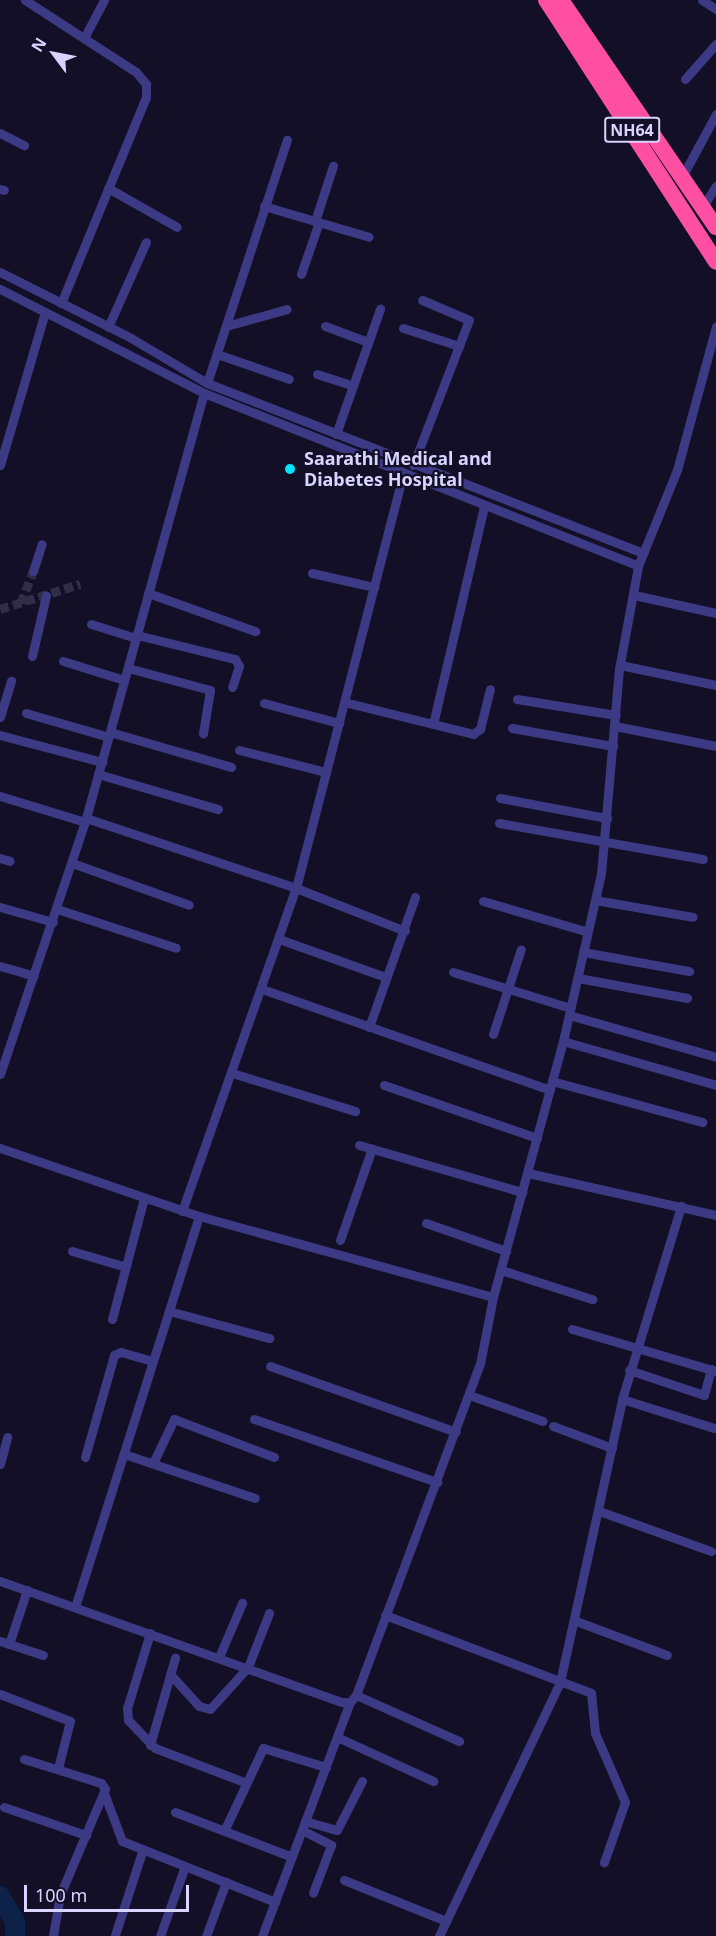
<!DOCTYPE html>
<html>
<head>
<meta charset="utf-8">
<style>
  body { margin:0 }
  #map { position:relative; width:716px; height:1936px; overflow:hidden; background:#130f26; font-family:"Noto Sans",sans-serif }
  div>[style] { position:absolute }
  .river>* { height:20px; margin:-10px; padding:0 10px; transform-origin:10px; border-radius:10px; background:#0c2248 }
  .street-tunnel>* { height:9px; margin-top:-4.5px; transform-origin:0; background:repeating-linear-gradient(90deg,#312d47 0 9px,transparent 0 13.5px) }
  .street>* { height:9px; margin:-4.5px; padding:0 4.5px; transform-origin:4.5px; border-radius:4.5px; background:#3d3a85 }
  .highway>* { height:16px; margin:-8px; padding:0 8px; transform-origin:8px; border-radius:8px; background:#ff4fa3 }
  .dots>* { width:16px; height:16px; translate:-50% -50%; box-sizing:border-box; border:3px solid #130f26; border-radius:50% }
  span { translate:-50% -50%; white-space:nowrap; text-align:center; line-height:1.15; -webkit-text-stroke:4.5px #130f26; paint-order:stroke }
  .shield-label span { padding:2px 4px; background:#130f26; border:2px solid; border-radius:4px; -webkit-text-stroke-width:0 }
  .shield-label { font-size:16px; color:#d9d4ff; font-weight:700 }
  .poi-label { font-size:18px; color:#d9d4ff; font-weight:700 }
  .left { translate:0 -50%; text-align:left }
  .north { position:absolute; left:24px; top:24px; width:60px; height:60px; -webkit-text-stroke:4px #130f26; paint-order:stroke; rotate:302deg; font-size:16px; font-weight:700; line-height:24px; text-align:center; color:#d9d4ff }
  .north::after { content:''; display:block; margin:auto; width:21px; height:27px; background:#d9d4ff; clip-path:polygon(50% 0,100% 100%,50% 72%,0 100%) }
  .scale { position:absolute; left:24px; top:1885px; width:165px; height:27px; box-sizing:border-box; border:3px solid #d9d4ff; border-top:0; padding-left:8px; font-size:18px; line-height:21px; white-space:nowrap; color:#d9d4ff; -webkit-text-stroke:4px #130f26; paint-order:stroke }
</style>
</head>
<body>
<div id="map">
  <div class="river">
    <div style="left:0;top:1896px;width:30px;rotate:60deg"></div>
    <div style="left:15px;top:1922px;width:14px;rotate:90deg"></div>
  </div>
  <div class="street-tunnel">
    <div style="left:21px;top:603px;width:34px;rotate:-69deg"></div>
    <div style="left:0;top:609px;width:84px;rotate:-17.4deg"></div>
  </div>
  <div class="street">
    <div style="left:25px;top:0;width:132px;rotate:33deg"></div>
    <div style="left:136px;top:72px;width:16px;rotate:50deg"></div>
    <div style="left:146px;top:84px;width:13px;rotate:90deg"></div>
    <div style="left:146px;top:97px;width:223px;rotate:112.4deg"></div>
    <div style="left:702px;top:0;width:17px;rotate:33deg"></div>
    <div style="left:84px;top:38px;width:43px;rotate:-62.2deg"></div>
    <div style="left:685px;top:79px;width:47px;rotate:-48.5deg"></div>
    <div style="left:0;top:133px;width:27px;rotate:27deg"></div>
    <div style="left:683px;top:175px;width:69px;rotate:-61.6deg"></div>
    <div style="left:108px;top:188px;width:79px;rotate:29.5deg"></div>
    <div style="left:0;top:189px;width:4px;rotate:14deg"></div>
    <div style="left:264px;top:206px;width:109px;rotate:16.4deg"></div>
    <div style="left:703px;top:206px;width:24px;rotate:-57deg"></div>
    <div style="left:315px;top:221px;width:58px;rotate:-71.9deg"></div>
    <div style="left:0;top:272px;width:147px;rotate:26.7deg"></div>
    <div style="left:131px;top:338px;width:88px;rotate:30.6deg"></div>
    <div style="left:207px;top:383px;width:468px;rotate:21.3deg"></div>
    <div style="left:301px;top:274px;width:55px;rotate:-70.9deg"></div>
    <div style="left:0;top:289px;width:229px;rotate:27deg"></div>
    <div style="left:204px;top:393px;width:467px;rotate:21.7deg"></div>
    <div style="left:226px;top:326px;width:63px;rotate:-15.6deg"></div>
    <div style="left:325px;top:326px;width:46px;rotate:20.4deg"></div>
    <div style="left:108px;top:327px;width:93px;rotate:-65.9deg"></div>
    <div style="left:403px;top:328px;width:59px;rotate:17.8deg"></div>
    <div style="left:217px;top:354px;width:76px;rotate:19.1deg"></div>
    <div style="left:317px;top:374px;width:38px;rotate:18deg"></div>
    <div style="left:207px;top:383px;width:256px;rotate:-71.8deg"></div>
    <div style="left:336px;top:434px;width:133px;rotate:-70.6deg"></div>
    <div style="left:0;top:465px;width:159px;rotate:-73.6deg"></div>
    <div style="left:413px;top:465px;width:155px;rotate:-68.9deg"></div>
    <div style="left:469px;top:320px;width:51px;rotate:-156.9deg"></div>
    <div style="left:33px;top:571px;width:28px;rotate:-72deg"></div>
    <div style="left:312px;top:573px;width:64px;rotate:12.7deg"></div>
    <div style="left:148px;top:593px;width:114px;rotate:19.6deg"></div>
    <div style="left:634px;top:595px;width:84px;rotate:12.4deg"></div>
    <div style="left:91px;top:624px;width:47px;rotate:17.3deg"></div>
    <div style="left:137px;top:635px;width:101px;rotate:13.8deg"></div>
    <div style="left:235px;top:659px;width:8px;rotate:60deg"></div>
    <div style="left:239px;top:666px;width:22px;rotate:108deg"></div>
    <div style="left:32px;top:656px;width:62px;rotate:-76.9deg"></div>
    <div style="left:63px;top:661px;width:64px;rotate:17.3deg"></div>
    <div style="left:620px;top:665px;width:98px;rotate:11.8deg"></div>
    <div style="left:128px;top:668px;width:85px;rotate:15deg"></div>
    <div style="left:210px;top:690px;width:44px;rotate:99.2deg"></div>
    <div style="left:517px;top:699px;width:100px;rotate:9.2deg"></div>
    <div style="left:344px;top:702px;width:133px;rotate:13.9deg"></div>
    <div style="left:473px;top:734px;width:9px;rotate:-36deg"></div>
    <div style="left:480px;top:729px;width:41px;rotate:-76deg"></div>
    <div style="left:264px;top:703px;width:78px;rotate:14.9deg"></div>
    <div style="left:26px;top:713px;width:86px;rotate:16.1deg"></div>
    <div style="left:0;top:717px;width:38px;rotate:-73deg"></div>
    <div style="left:433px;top:724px;width:223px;rotate:-76.8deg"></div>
    <div style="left:615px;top:726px;width:103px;rotate:11.2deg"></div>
    <div style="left:512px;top:728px;width:103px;rotate:10.1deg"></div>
    <div style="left:110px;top:732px;width:126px;rotate:16.1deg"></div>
    <div style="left:0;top:735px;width:106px;rotate:14.8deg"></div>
    <div style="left:239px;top:750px;width:90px;rotate:14.2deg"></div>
    <div style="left:98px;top:774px;width:125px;rotate:16.3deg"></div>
    <div style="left:0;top:796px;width:89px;rotate:17deg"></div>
    <div style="left:500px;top:798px;width:109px;rotate:10.6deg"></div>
    <div style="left:86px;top:818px;width:221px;rotate:18.4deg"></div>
    <div style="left:296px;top:888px;width:117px;rotate:21.5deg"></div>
    <div style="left:499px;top:823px;width:207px;rotate:10deg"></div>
    <div style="left:0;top:858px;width:10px;rotate:17deg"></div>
    <div style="left:72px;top:863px;width:124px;rotate:19.7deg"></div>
    <div style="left:595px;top:900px;width:99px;rotate:9.8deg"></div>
    <div style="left:483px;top:901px;width:109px;rotate:16.4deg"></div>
    <div style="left:0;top:907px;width:55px;rotate:15.8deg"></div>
    <div style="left:57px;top:909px;width:125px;rotate:18.1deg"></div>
    <div style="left:279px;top:939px;width:113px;rotate:19.7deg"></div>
    <div style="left:583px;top:952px;width:108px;rotate:10.2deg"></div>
    <div style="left:0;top:966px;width:35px;rotate:16deg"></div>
    <div style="left:453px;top:972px;width:123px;rotate:17deg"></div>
    <div style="left:578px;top:978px;width:111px;rotate:10.4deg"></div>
    <div style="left:262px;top:989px;width:305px;rotate:19.3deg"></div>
    <div style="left:569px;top:1015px;width:153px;rotate:15.9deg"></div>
    <div style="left:369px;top:1027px;width:138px;rotate:-70.5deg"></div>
    <div style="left:493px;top:1034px;width:89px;rotate:-71.8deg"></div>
    <div style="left:563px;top:1041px;width:159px;rotate:16deg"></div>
    <div style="left:232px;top:1073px;width:129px;rotate:17.2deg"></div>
    <div style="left:0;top:1074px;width:270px;rotate:-71.4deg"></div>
    <div style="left:86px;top:818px;width:441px;rotate:-74.5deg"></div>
    <div style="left:552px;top:1081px;width:156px;rotate:15.3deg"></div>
    <div style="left:384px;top:1085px;width:162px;rotate:19.1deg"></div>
    <div style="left:359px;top:1145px;width:170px;rotate:16.1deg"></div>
    <div style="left:0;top:1148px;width:210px;rotate:18.9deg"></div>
    <div style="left:199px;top:1216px;width:305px;rotate:15.4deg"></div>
    <div style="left:528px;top:1173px;width:193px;rotate:12.6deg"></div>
    <div style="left:182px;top:1211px;width:343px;rotate:-70.6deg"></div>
    <div style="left:296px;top:888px;width:427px;rotate:-75.5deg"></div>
    <div style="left:426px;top:1223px;width:85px;rotate:19.3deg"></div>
    <div style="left:340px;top:1240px;width:97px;rotate:-70.8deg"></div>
    <div style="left:72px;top:1251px;width:56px;rotate:16.5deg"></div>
    <div style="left:501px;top:1270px;width:96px;rotate:17.7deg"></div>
    <div style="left:169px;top:1311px;width:104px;rotate:15.1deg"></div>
    <div style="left:112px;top:1319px;width:125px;rotate:-75.2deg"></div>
    <div style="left:572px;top:1329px;width:150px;rotate:16.3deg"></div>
    <div style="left:270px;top:1366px;width:197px;rotate:19.5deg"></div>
    <div style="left:629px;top:1370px;width:79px;rotate:18.4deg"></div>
    <div style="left:704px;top:1395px;width:27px;rotate:-75deg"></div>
    <div style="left:469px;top:1395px;width:78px;rotate:19.4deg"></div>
    <div style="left:622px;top:1399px;width:96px;rotate:17.5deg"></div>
    <div style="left:254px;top:1419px;width:194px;rotate:19deg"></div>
    <div style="left:553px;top:1426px;width:63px;rotate:20.4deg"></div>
    <div style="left:124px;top:1454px;width:138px;rotate:18.6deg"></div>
    <div style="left:85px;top:1457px;width:106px;rotate:-74.1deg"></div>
    <div style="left:114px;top:1355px;width:8px;rotate:-23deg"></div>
    <div style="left:121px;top:1352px;width:33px;rotate:16deg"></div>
    <div style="left:153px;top:1463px;width:49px;rotate:-64.5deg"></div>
    <div style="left:174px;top:1419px;width:107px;rotate:20.8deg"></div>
    <div style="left:0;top:1464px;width:28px;rotate:-75deg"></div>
    <div style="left:599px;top:1511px;width:119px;rotate:19.7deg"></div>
    <div style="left:0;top:1581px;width:363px;rotate:19.5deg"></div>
    <div style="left:342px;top:1702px;width:8px"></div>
    <div style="left:350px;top:1702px;width:9px;rotate:-49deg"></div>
    <div style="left:356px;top:1695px;width:353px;rotate:-69.5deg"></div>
    <div style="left:480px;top:1364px;width:68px;rotate:-79deg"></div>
    <div style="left:493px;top:1297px;width:265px;rotate:-74.7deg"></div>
    <div style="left:563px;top:1041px;width:171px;rotate:-77.2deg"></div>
    <div style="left:601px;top:874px;width:206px;rotate:-85deg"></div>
    <div style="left:619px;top:669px;width:105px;rotate:-79.5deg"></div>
    <div style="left:638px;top:566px;width:104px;rotate:-67.9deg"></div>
    <div style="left:677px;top:470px;width:149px;rotate:-74.8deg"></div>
    <div style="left:75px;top:1607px;width:410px;rotate:-72.4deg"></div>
    <div style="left:385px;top:1615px;width:220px;rotate:20.7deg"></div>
    <div style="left:591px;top:1693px;width:40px;rotate:84.3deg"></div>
    <div style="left:595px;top:1733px;width:75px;rotate:66.5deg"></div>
    <div style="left:625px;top:1802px;width:64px;rotate:109.3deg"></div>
    <div style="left:576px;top:1621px;width:97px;rotate:20.5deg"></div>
    <div style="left:150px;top:1633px;width:78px;rotate:107deg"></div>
    <div style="left:127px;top:1708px;width:12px;rotate:85deg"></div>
    <div style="left:128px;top:1720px;width:39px;rotate:46deg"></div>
    <div style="left:155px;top:1748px;width:95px;rotate:20.9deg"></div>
    <div style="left:0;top:1641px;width:45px;rotate:18deg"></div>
    <div style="left:9px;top:1644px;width:57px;rotate:-71.6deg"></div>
    <div style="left:219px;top:1657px;width:59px;rotate:-66.9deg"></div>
    <div style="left:170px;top:1674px;width:43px;rotate:47.8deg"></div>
    <div style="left:199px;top:1706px;width:11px;rotate:15deg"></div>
    <div style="left:210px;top:1709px;width:57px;rotate:-47.9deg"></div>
    <div style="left:248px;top:1667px;width:58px;rotate:-68.7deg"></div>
    <div style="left:0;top:1694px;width:75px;rotate:21.1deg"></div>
    <div style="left:70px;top:1721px;width:49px;rotate:104.3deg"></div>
    <div style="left:356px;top:1695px;width:113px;rotate:24.1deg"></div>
    <div style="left:337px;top:1737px;width:106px;rotate:24.6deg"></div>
    <div style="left:150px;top:1745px;width:91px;rotate:-74deg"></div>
    <div style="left:24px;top:1759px;width:81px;rotate:17.3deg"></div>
    <div style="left:101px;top:1783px;width:7px;rotate:56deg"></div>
    <div style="left:105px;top:1789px;width:115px;rotate:113deg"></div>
    <div style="left:60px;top:1895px;width:42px;rotate:99.7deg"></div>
    <div style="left:104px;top:1793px;width:51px;rotate:69.4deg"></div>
    <div style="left:122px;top:1841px;width:165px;rotate:21.7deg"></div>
    <div style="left:4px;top:1807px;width:87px;rotate:18.9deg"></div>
    <div style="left:175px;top:1812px;width:125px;rotate:21deg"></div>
    <div style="left:305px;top:1821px;width:33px;rotate:16deg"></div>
    <div style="left:337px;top:1830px;width:55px;rotate:-63deg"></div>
    <div style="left:302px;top:1830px;width:33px;rotate:27deg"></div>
    <div style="left:331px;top:1845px;width:51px;rotate:110.6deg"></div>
    <div style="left:224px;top:1831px;width:92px;rotate:-64.8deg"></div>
    <div style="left:263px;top:1748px;width:66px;rotate:16.8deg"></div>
    <div style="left:344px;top:1880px;width:110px;rotate:21.9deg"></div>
    <div style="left:115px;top:1935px;width:90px;rotate:-72deg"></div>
    <div style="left:160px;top:1936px;width:74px;rotate:-70.3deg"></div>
    <div style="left:206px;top:1936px;width:58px;rotate:-69.7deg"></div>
    <div style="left:262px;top:1936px;width:250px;rotate:-69.4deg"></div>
    <div style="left:439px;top:1936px;width:281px;rotate:-64.5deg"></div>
    <div style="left:560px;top:1682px;width:290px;rotate:-77.6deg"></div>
    <div style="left:622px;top:1399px;width:202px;rotate:-73deg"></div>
  </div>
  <div class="highway">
    <div style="left:546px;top:0;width:312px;rotate:57deg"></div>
    <div style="left:561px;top:0;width:275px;rotate:55.7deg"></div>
  </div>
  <div class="dots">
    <div style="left:290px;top:469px;background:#00e5ff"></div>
  </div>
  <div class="shield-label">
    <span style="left:632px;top:130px">NH64</span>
  </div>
  <div class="poi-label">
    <span class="left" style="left:304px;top:469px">Saarathi Medical and<br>Diabetes Hospital</span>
  </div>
  <div class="north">N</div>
  <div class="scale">100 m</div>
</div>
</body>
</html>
